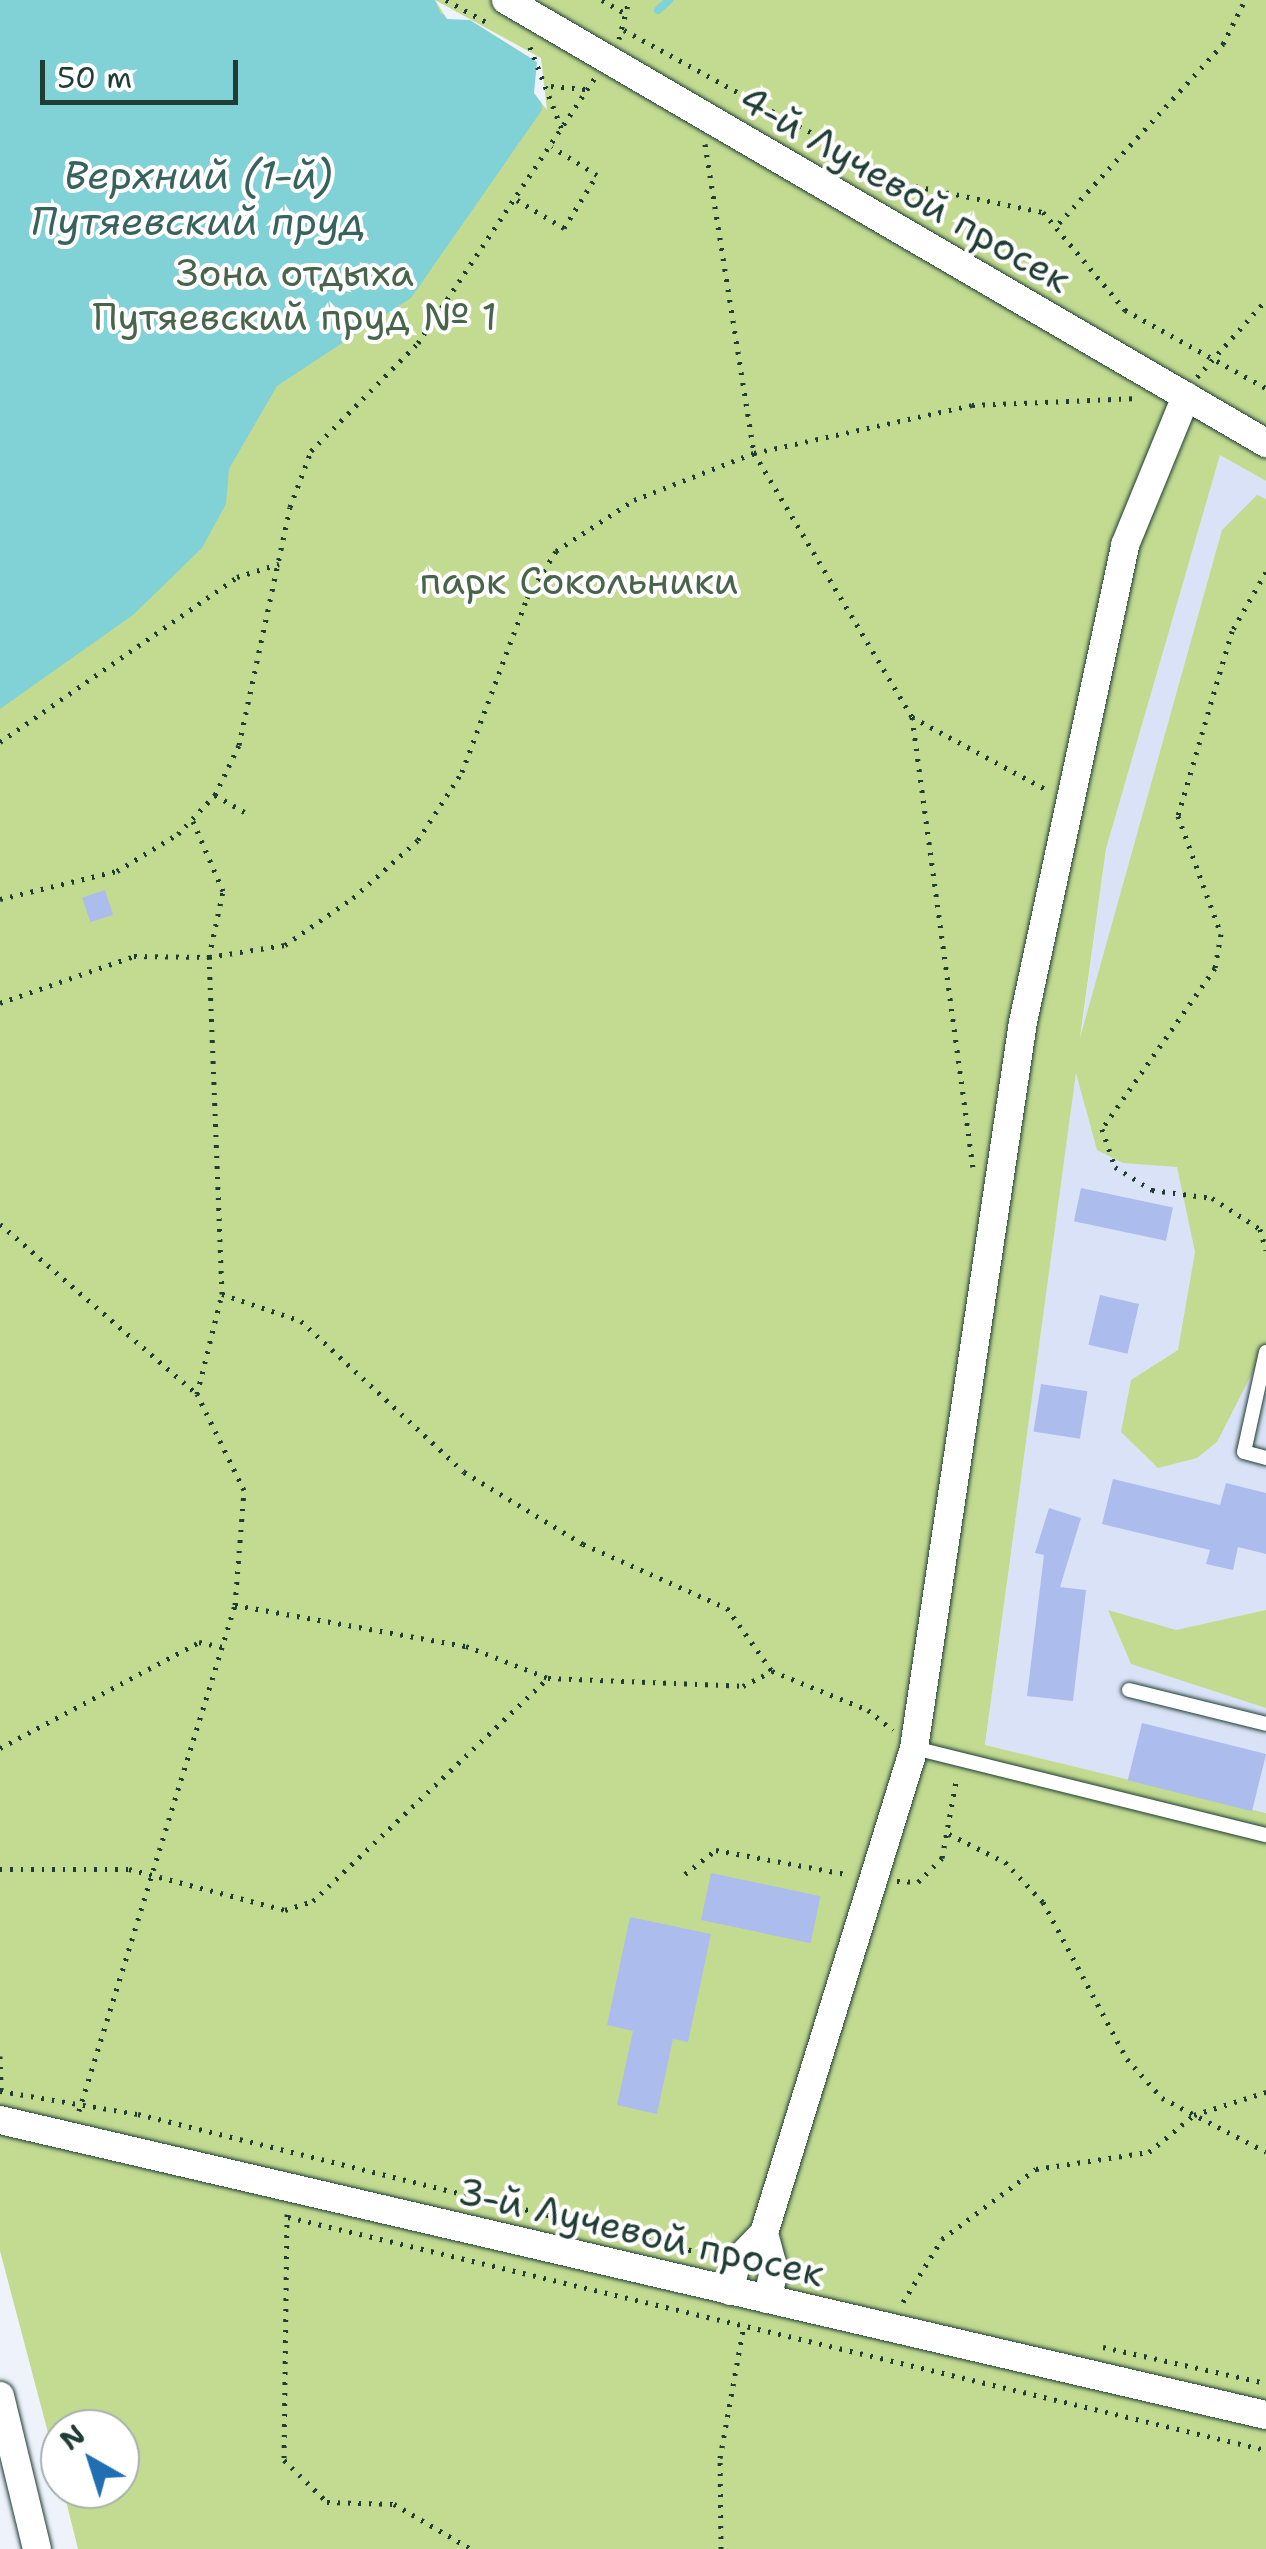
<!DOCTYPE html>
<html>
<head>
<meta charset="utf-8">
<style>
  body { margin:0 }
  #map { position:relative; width:1266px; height:2549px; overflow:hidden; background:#eef2fb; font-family:"Shantell Sans",sans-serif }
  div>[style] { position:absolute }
  .built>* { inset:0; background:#dae2f7 }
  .green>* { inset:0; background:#c3db91 }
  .water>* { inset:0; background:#81d2d7 }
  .pier>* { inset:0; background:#eef2fb }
  .stream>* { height:8px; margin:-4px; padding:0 4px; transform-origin:4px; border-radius:4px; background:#81d2d7 }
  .building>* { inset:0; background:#acbded; transform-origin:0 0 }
  .path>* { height:5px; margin-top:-2.5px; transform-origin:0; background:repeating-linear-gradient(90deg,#1f3d34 0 2.5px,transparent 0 10.5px) }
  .roads { filter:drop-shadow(0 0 2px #1f3d34) drop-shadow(0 0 2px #1f3d34) }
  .service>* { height:14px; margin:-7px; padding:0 7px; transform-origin:7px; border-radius:7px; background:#fff }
  .minor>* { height:28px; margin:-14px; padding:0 14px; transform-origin:14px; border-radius:14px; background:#fff }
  span { translate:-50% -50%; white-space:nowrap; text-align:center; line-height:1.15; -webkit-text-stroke:8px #fff; paint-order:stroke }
  .street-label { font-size:38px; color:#1f3d34 }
  .park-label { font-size:38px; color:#48644b }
  .water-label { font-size:40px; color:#38625d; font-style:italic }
  .north { position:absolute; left:40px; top:2409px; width:100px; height:100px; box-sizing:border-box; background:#fff; border:2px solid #a5b1ae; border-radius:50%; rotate:321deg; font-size:28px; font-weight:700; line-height:40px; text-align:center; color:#1f3d34 }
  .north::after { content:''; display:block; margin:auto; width:35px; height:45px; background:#1f6fb2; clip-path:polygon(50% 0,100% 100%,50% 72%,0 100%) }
  .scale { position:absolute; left:40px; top:60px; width:198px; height:45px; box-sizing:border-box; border:5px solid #1f3d34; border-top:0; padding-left:12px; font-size:30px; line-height:35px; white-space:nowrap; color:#1f3d34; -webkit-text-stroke:8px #fff; paint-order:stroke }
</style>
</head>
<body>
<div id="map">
  <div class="built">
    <div style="clip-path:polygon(1220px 454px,1266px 481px,1266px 1813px,985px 1746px,1106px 849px)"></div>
  </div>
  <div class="green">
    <div style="clip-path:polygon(0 0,1266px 0,1266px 481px,1220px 455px,1106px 849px,1080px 1038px,1222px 530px,1257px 495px,1266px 499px,1266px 1346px,1217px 1442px,1197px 1458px,1158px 1468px,1121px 1432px,1131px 1380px,1178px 1350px,1195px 1252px,1177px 1167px,1123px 1163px,1097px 1150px,1076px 1073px,985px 1745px,1266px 1813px,1266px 2549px,78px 2549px,63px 2489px,120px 2489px,120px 2429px,60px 2429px,60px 2478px,0 2251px)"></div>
    <div style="clip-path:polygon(1108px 1610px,1176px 1630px,1266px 1610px,1266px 1708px,1131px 1664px)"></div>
  </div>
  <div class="water">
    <div style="clip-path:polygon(0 0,435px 0,441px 14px,470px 20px,537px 62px,542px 110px,411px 298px,277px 386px,229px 469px,226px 504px,202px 548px,133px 615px,0 709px)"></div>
  </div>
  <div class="pier">
    <div style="clip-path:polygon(435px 0,541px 58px,547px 110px,534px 93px,537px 62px,470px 20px,447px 19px)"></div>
  </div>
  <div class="stream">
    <div style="left:658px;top:10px;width:15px;rotate:-42deg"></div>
  </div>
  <div class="building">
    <div style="left:105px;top:890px;width:26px;height:24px;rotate:72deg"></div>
    <div style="left:1081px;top:1188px;width:94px;height:34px;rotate:12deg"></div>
    <div style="left:1100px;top:1295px;width:40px;height:51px;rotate:13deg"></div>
    <div style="left:1041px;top:1384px;width:47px;height:48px;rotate:9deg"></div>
    <div style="clip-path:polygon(1113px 1479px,1220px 1505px,1226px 1483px,1266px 1493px,1266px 1554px,1238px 1547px,1233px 1570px,1206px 1564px,1210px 1550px,1102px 1524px)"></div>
    <div style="clip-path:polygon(1049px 1508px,1081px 1518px,1060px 1587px,1086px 1590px,1073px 1701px,1027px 1696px,1044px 1555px,1035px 1553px)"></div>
    <div style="left:1142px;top:1723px;width:128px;height:59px;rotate:14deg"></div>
    <div style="left:711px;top:1873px;width:112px;height:48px;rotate:12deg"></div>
    <div style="clip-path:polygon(630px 1917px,711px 1934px,688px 2042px,673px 2039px,657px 2114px,617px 2105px,633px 2031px,607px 2025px)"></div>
  </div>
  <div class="path">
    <div style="left:446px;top:0;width:50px;rotate:28.6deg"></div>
    <div style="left:602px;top:0;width:28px;rotate:30deg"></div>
    <div style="left:624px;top:30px;width:320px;rotate:28.7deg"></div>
    <div style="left:905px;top:184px;width:141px;rotate:11.5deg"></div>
    <div style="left:1043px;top:212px;width:128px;rotate:50.1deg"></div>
    <div style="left:1125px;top:310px;width:161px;rotate:29deg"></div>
    <div style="left:619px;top:39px;width:40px;rotate:-75.6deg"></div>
    <div style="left:530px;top:47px;width:91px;rotate:68.8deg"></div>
    <div style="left:551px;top:86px;width:37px;rotate:5deg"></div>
    <div style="left:705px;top:144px;width:313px;rotate:81deg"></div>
    <div style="left:754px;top:453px;width:308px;rotate:59.1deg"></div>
    <div style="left:912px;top:717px;width:454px;rotate:82.3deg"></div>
    <div style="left:517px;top:200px;width:55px;rotate:30.8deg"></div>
    <div style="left:564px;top:228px;width:62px;rotate:-58.1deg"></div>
    <div style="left:597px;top:175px;width:53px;rotate:-148.1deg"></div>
    <div style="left:1059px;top:223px;width:243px;rotate:-47.5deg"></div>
    <div style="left:1223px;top:44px;width:49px;rotate:-63.4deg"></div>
    <div style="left:1197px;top:377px;width:103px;rotate:-48.1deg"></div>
    <div style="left:1266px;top:572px;width:68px;rotate:120deg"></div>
    <div style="left:1232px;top:631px;width:193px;rotate:106.3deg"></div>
    <div style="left:1178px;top:816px;width:126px;rotate:70deg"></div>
    <div style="left:1221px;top:934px;width:35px;rotate:100deg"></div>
    <div style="left:1215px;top:968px;width:197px;rotate:125.1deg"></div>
    <div style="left:1102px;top:1129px;width:40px;rotate:71.1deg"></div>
    <div style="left:1115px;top:1167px;width:44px;rotate:31.9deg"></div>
    <div style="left:1152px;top:1190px;width:61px;rotate:7.6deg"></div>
    <div style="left:1212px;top:1198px;width:57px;rotate:32.9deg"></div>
    <div style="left:1260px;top:1229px;width:22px;rotate:74deg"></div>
    <div style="left:912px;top:717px;width:151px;rotate:28.4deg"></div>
    <div style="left:0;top:742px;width:289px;rotate:-34.8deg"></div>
    <div style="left:237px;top:577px;width:44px;rotate:-17.2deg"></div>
    <div style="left:215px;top:795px;width:34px;rotate:30deg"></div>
    <div style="left:0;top:899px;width:120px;rotate:-13.5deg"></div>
    <div style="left:117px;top:871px;width:71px;rotate:-31.2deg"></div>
    <div style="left:178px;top:834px;width:54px;rotate:-46.5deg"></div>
    <div style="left:215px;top:795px;width:55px;rotate:-64.4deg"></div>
    <div style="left:239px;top:745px;width:243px;rotate:-77.9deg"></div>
    <div style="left:290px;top:507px;width:60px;rotate:-69.4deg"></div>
    <div style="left:311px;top:451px;width:152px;rotate:-45.3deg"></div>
    <div style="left:418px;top:343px;width:319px;rotate:-56.3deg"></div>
    <div style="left:0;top:1003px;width:142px;rotate:-19.3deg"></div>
    <div style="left:134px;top:956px;width:75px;rotate:0.8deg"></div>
    <div style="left:209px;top:957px;width:77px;rotate:-9deg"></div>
    <div style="left:285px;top:945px;width:83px;rotate:-34.7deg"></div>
    <div style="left:353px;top:898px;width:87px;rotate:-41.7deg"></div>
    <div style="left:418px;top:840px;width:81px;rotate:-57.1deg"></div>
    <div style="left:462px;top:772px;width:186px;rotate:-69.5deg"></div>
    <div style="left:527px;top:598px;width:55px;rotate:-58.3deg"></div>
    <div style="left:556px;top:551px;width:93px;rotate:-33.2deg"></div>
    <div style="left:634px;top:500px;width:129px;rotate:-21.4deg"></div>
    <div style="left:754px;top:453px;width:223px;rotate:-12.4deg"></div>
    <div style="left:972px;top:405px;width:166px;rotate:-2.4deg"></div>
    <div style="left:0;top:1224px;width:260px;rotate:40.8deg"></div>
    <div style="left:222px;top:1294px;width:83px;rotate:18.9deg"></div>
    <div style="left:301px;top:1321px;width:222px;rotate:42.8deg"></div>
    <div style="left:464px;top:1472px;width:139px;rotate:31.2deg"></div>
    <div style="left:583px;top:1544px;width:158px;rotate:24deg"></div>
    <div style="left:727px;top:1608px;width:77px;rotate:54.5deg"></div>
    <div style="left:772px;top:1671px;width:104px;rotate:22.1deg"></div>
    <div style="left:868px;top:1710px;width:32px;rotate:39deg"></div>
    <div style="left:235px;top:1605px;width:235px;rotate:10.1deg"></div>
    <div style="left:466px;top:1646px;width:88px;rotate:21.3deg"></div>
    <div style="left:548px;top:1678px;width:195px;rotate:2.3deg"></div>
    <div style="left:743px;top:1686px;width:33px;rotate:-27deg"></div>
    <div style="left:0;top:1748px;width:225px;rotate:-28deg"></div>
    <div style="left:199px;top:1642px;width:24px;rotate:12deg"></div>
    <div style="left:949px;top:1834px;width:63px;rotate:26.6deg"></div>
    <div style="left:1005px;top:1862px;width:55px;rotate:46.5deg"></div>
    <div style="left:1043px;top:1902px;width:178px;rotate:61.9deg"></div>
    <div style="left:1127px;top:2059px;width:52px;rotate:48.1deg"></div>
    <div style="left:1162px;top:2098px;width:117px;rotate:27.4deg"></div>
    <div style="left:0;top:1869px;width:129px"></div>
    <div style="left:129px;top:1869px;width:161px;rotate:14.7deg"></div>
    <div style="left:285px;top:1910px;width:29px;rotate:-18deg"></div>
    <div style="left:313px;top:1901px;width:324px;rotate:-43.5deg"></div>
    <div style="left:685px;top:1874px;width:39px;rotate:-38deg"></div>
    <div style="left:716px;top:1850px;width:132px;rotate:10.5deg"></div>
    <div style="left:897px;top:1881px;width:21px;rotate:3deg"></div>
    <div style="left:918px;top:1882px;width:34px;rotate:-45deg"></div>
    <div style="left:942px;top:1858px;width:83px;rotate:-79.6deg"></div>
    <div style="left:0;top:2056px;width:34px;rotate:88deg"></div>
    <div style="left:0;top:2091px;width:140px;rotate:9.5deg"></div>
    <div style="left:138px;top:2114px;width:581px;rotate:13.84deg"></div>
    <div style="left:79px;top:2111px;width:530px;rotate:-72.87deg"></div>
    <div style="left:235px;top:1605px;width:115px;rotate:-85.5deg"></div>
    <div style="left:244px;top:1490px;width:107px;rotate:-116.1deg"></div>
    <div style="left:197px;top:1394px;width:103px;rotate:-76deg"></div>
    <div style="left:222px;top:1294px;width:337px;rotate:-92.2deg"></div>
    <div style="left:209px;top:957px;width:67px;rotate:-78deg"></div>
    <div style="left:223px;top:891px;width:76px;rotate:-113.2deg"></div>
    <div style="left:287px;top:2214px;width:246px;rotate:90.7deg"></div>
    <div style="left:284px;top:2460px;width:60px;rotate:44.3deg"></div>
    <div style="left:327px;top:2502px;width:67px;rotate:1.7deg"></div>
    <div style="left:394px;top:2504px;width:89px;rotate:30.3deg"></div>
    <div style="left:288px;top:2217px;width:1005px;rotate:13.4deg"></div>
    <div style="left:903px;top:2302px;width:74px;rotate:-58.2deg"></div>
    <div style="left:942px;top:2239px;width:117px;rotate:-36.7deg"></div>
    <div style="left:1036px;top:2169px;width:114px;rotate:-8.6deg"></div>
    <div style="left:1149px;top:2152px;width:58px;rotate:-39.4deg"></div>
    <div style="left:1194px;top:2115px;width:76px;rotate:-17.7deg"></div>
    <div style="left:1103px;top:2347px;width:167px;rotate:12.5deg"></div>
    <div style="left:721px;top:2549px;width:91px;rotate:-90.6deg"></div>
    <div style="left:720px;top:2458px;width:136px;rotate:-79.8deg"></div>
  </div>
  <div class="roads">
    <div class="service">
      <div style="left:1266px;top:1352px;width:102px;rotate:102.4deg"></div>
      <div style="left:1244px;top:1452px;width:23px;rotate:15deg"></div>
      <div style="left:1129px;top:1690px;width:141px;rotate:13.9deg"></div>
      <div style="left:914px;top:1748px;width:363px;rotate:13.9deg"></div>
    </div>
    <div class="minor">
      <div style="left:506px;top:0;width:880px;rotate:30.24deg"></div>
      <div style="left:0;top:2120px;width:1300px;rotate:13.12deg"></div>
      <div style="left:764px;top:2233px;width:508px;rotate:-72.81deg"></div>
      <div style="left:914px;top:1748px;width:734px;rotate:-81.46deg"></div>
      <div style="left:1023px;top:1022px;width:488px;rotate:-77.9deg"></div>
      <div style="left:1125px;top:545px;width:161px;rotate:-67.7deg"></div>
      <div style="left:730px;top:2291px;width:30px;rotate:-78deg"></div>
      <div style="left:736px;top:2262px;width:40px;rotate:-46deg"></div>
      <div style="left:764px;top:2233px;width:39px;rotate:75deg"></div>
      <div style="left:774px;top:2271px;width:29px;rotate:104deg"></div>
      <div style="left:0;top:2396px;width:157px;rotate:76.4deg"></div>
    </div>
  </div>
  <div class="street-label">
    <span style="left:905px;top:189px;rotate:30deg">4-й Лучевой просек</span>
    <span style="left:641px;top:2232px;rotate:13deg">3-й Лучевой просек</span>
  </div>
  <div class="park-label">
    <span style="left:295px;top:295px">Зона отдыха<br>Путяевский пруд № 1</span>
    <span style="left:579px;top:581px">парк Сокольники</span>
  </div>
  <div class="water-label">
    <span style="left:198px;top:198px">Верхний (1-й)<br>Путяевский пруд</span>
  </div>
  <div class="north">N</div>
  <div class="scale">50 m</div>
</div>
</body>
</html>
